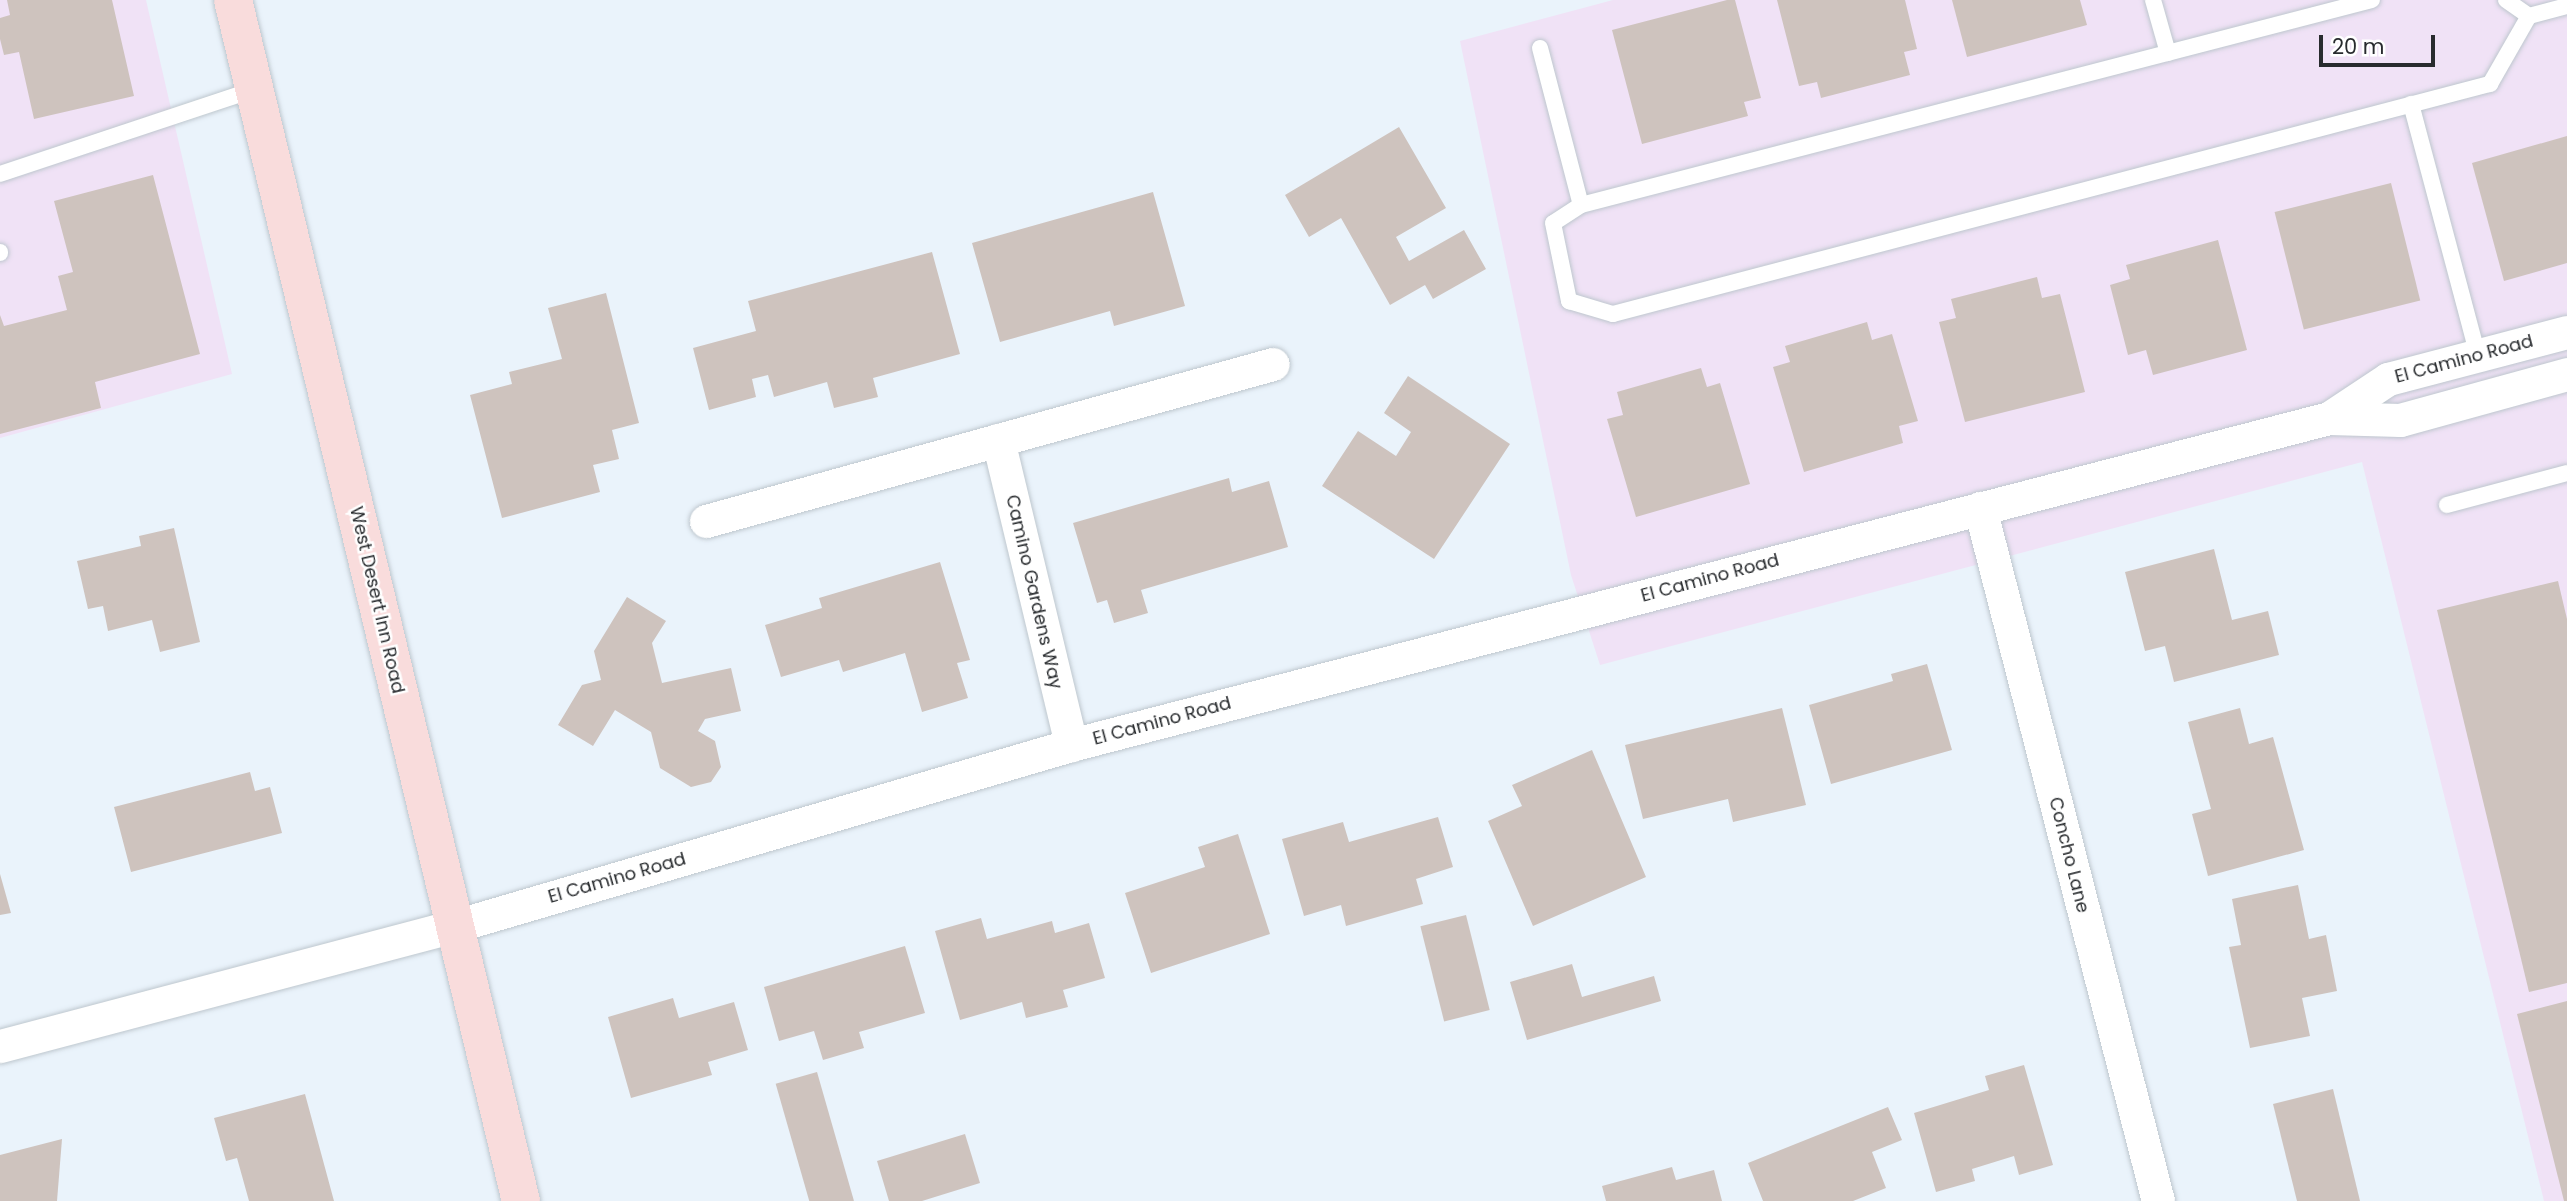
<!DOCTYPE html>
<html>
<head>
<meta charset="utf-8">
<style>
  body { margin:0 }
  #map { position:relative; width:2567px; height:1201px; overflow:hidden; background:#eaf3fb; font-family:Poppins,sans-serif }
  div>[style] { position:absolute }
  .commercial>* { inset:0; background:#f0e2f6 }
  .building>* { inset:0; background:#cec3be; transform-origin:0 0 }
  .roads { filter:drop-shadow(0 0 2px #bec7ce) drop-shadow(0 0 2px #bec7ce) }
  .lane>* { height:16px; margin:-8px; padding:0 8px; transform-origin:8px; border-radius:8px; background:#fff }
  .street>* { height:33px; margin:-16.5px; padding:0 16.5px; transform-origin:16.5px; border-radius:16.5px; background:#fff }
  .primary>* { height:38px; margin:-19px; padding:0 19px; transform-origin:19px; border-radius:19px; background:#f9dcdc }
  span { translate:-50% -50%; white-space:nowrap; text-align:center; line-height:1.15; -webkit-text-stroke:5px #fff; paint-order:stroke }
  .street-label { font-size:18px; color:#282b2e }
  .scale { position:absolute; left:2319px; top:35px; width:116px; height:32px; box-sizing:border-box; border:4px solid #282b2e; border-top:0; padding-left:9px; font-size:21px; line-height:24px; white-space:nowrap; color:#282b2e; -webkit-text-stroke:5px #fff; paint-order:stroke }
</style>
</head>
<body>
<div id="map">
  <div class="commercial">
    <div style="clip-path:polygon(0 0,146px 0,232px 374px,0 438px)"></div>
    <div style="clip-path:polygon(1613px 0,2567px 0,2567px 1201px,2544px 1201px,2362px 462px,1600px 665px,1571px 575px,1460px 41px)"></div>
  </div>
  <div class="building">
    <div style="clip-path:polygon(7px 0,112px 0,134px 96px,34px 119px,19px 52px,4px 55px,0 39px,0 18px,10px 15px)"></div>
    <div style="clip-path:polygon(1727px 0,1735px 0,1761px 98px,1744px 102px,1748px 116px,1642px 144px,1612px 30px)"></div>
    <div style="clip-path:polygon(1777px 0,1905px 0,1917px 49px,1904px 52px,1910px 75px,1821px 98px,1817px 82px,1799px 86px)"></div>
    <div style="clip-path:polygon(1952px 0,2080px 0,2087px 25px,1967px 57px)"></div>
    <div style="clip-path:polygon(1399px 127px,1446px 208px,1396px 237px,1409px 261px,1464px 230px,1486px 269px,1433px 299px,1425px 285px,1390px 305px,1341px 218px,1309px 237px,1285px 195px)"></div>
    <div style="clip-path:polygon(2567px 136px,2567px 263px,2504px 281px,2472px 163px)"></div>
    <div style="clip-path:polygon(153px 175px,200px 354px,95px 382px,101px 408px,0 434px,0 315px,4px 326px,67px 310px,58px 276px,73px 272px,54px 201px)"></div>
    <div style="left:2391px;top:183px;width:121px;height:120px;rotate:76deg"></div>
    <div style="clip-path:polygon(1153px 192px,1185px 306px,1114px 326px,1110px 311px,1000px 342px,972px 243px)"></div>
    <div style="clip-path:polygon(2218px 240px,2247px 350px,2153px 375px,2146px 350px,2128px 355px,2110px 285px,2130px 279px,2126px 265px)"></div>
    <div style="clip-path:polygon(932px 252px,960px 354px,873px 378px,878px 397px,834px 408px,827px 382px,774px 397px,768px 375px,752px 379px,756px 397px,709px 410px,693px 348px,756px 331px,748px 301px)"></div>
    <div style="clip-path:polygon(2037px 277px,2042px 298px,2060px 294px,2085px 392px,1965px 422px,1939px 322px,1956px 318px,1951px 299px)"></div>
    <div style="clip-path:polygon(606px 293px,639px 423px,612px 430px,619px 459px,593px 465px,600px 492px,502px 518px,470px 395px,512px 384px,509px 372px,562px 359px,548px 308px)"></div>
    <div style="clip-path:polygon(1867px 322px,1872px 340px,1892px 334px,1918px 421px,1899px 426px,1903px 443px,1804px 472px,1773px 367px,1790px 362px,1785px 346px)"></div>
    <div style="clip-path:polygon(1701px 368px,1707px 387px,1720px 383px,1750px 484px,1636px 517px,1607px 419px,1623px 415px,1617px 392px)"></div>
    <div style="clip-path:polygon(1408px 376px,1510px 444px,1434px 559px,1322px 486px,1358px 431px,1396px 456px,1411px 432px,1384px 413px)"></div>
    <div style="clip-path:polygon(1229px 478px,1232px 492px,1269px 481px,1288px 547px,1141px 590px,1148px 613px,1114px 623px,1107px 600px,1097px 603px,1073px 523px)"></div>
    <div style="clip-path:polygon(174px 528px,200px 642px,160px 652px,152px 620px,108px 631px,103px 606px,88px 609px,77px 561px,141px 546px,139px 536px)"></div>
    <div style="clip-path:polygon(2214px 549px,2232px 620px,2268px 611px,2279px 655px,2174px 682px,2165px 646px,2145px 651px,2125px 572px)"></div>
    <div style="clip-path:polygon(940px 562px,970px 660px,957px 663px,968px 698px,922px 712px,905px 653px,843px 672px,839px 660px,781px 677px,765px 625px,822px 608px,819px 598px)"></div>
    <div style="clip-path:polygon(2558px 581px,2567px 619px,2567px 983px,2529px 992px,2437px 610px)"></div>
    <div style="clip-path:polygon(627px 597px,666px 621px,652px 643px,662px 683px,731px 668px,741px 711px,705px 719px,698px 731px,715px 741px,721px 767px,711px 782px,691px 787px,660px 768px,651px 732px,615px 710px,593px 746px,558px 725px,582px 685px,601px 680px,594px 651px)"></div>
    <div style="clip-path:polygon(1927px 664px,1952px 750px,1831px 784px,1809px 705px,1893px 681px,1891px 674px)"></div>
    <div style="clip-path:polygon(1782px 708px,1806px 805px,1733px 822px,1728px 799px,1643px 819px,1625px 745px)"></div>
    <div style="clip-path:polygon(2240px 708px,2249px 744px,2273px 737px,2304px 850px,2208px 876px,2192px 814px,2211px 809px,2188px 722px)"></div>
    <div style="clip-path:polygon(1592px 750px,1646px 877px,1533px 926px,1488px 821px,1522px 806px,1512px 785px)"></div>
    <div style="clip-path:polygon(250px 772px,255px 791px,270px 787px,282px 833px,131px 872px,114px 807px)"></div>
    <div style="clip-path:polygon(1438px 817px,1453px 867px,1416px 879px,1423px 904px,1346px 926px,1341px 905px,1304px 916px,1282px 839px,1343px 822px,1349px 842px)"></div>
    <div style="clip-path:polygon(1238px 834px,1270px 934px,1151px 973px,1125px 893px,1205px 867px,1198px 847px)"></div>
    <div style="clip-path:polygon(0 874px,11px 913px,0 915px)"></div>
    <div style="clip-path:polygon(2298px 885px,2309px 939px,2326px 935px,2337px 991px,2302px 998px,2310px 1036px,2250px 1048px,2229px 947px,2241px 945px,2232px 899px)"></div>
    <div style="left:1466px;top:915px;width:98px;height:47px;rotate:76deg"></div>
    <div style="clip-path:polygon(981px 918px,987px 939px,1052px 921px,1055px 933px,1089px 923px,1105px 978px,1063px 990px,1068px 1007px,1026px 1018px,1022px 1002px,960px 1020px,935px 931px)"></div>
    <div style="clip-path:polygon(905px 946px,925px 1013px,859px 1032px,864px 1048px,823px 1060px,814px 1031px,779px 1041px,764px 987px)"></div>
    <div style="clip-path:polygon(1572px 964px,1582px 997px,1654px 976px,1661px 1001px,1527px 1040px,1510px 982px)"></div>
    <div style="clip-path:polygon(673px 998px,679px 1018px,734px 1002px,748px 1050px,708px 1062px,712px 1075px,631px 1098px,608px 1017px)"></div>
    <div style="clip-path:polygon(2567px 1001px,2567px 1201px,2564px 1201px,2517px 1014px)"></div>
    <div style="clip-path:polygon(2024px 1065px,2053px 1165px,2019px 1175px,2014px 1156px,1972px 1169px,1975px 1181px,1936px 1192px,1914px 1113px,1989px 1090px,1985px 1076px)"></div>
    <div style="left:817px;top:1072px;width:134px;height:43px;rotate:74deg"></div>
    <div style="clip-path:polygon(2333px 1089px,2360px 1201px,2297px 1201px,2273px 1104px)"></div>
    <div style="clip-path:polygon(305px 1094px,334px 1201px,249px 1201px,237px 1158px,226px 1161px,214px 1118px)"></div>
    <div style="clip-path:polygon(1888px 1107px,1902px 1140px,1872px 1152px,1886px 1188px,1853px 1201px,1763px 1201px,1748px 1163px)"></div>
    <div style="clip-path:polygon(965px 1134px,980px 1183px,922px 1201px,889px 1201px,877px 1161px)"></div>
    <div style="clip-path:polygon(62px 1139px,57px 1201px,0 1201px,0 1155px)"></div>
    <div style="clip-path:polygon(1672px 1167px,1676px 1180px,1714px 1170px,1722px 1201px,1606px 1201px,1602px 1186px)"></div>
  </div>
  <div class="roads">
    <div class="lane">
      <div style="left:2153px;top:0;width:55px;rotate:74.2deg"></div>
      <div style="left:2506px;top:0;width:28px;rotate:35deg"></div>
      <div style="left:2529px;top:16px;width:39px;rotate:-15deg"></div>
      <div style="left:1540px;top:48px;width:162px;rotate:75.4deg"></div>
      <div style="left:1581px;top:205px;width:817px;rotate:-14.53deg"></div>
      <div style="left:2411px;top:104px;width:261px;rotate:75.1deg"></div>
      <div style="left:0;top:174px;width:269px;rotate:-18.4deg"></div>
      <div style="left:1581px;top:205px;width:33px;rotate:147deg"></div>
      <div style="left:1553px;top:223px;width:80px;rotate:78.4deg"></div>
      <div style="left:1569px;top:301px;width:46px;rotate:16.5deg"></div>
      <div style="left:1613px;top:314px;width:907px;rotate:-14.7deg"></div>
      <div style="left:2490px;top:84px;width:78px;rotate:-60.2deg"></div>
      <div style="left:0;top:252px;width:1px;rotate:90deg"></div>
      <div style="left:2447px;top:505px;width:124px;rotate:-14.9deg"></div>
    </div>
    <div class="street">
      <div style="left:2329px;top:418px;width:71px;rotate:-33.5deg"></div>
      <div style="left:2388px;top:379px;width:185px;rotate:-14.7deg"></div>
      <div style="left:998px;top:440px;width:314px;rotate:76.5deg"></div>
      <div style="left:1980px;top:508px;width:715px;rotate:75.59deg"></div>
      <div style="left:706px;top:521px;width:588px;rotate:-15.48deg"></div>
      <div style="left:0;top:1046px;width:471px;rotate:-14.8deg"></div>
      <div style="left:455px;top:926px;width:642px;rotate:-16.37deg"></div>
      <div style="left:1071px;top:745px;width:1300px;rotate:-14.57deg"></div>
      <div style="left:2329px;top:418px;width:71px;rotate:1.6deg"></div>
      <div style="left:2400px;top:420px;width:173px;rotate:-15.4deg"></div>
    </div>
    <div class="primary">
      <div style="left:233px;top:0;width:1235px;rotate:76.52deg"></div>
    </div>
  </div>
  <div class="street-label">
    <span style="left:2464px;top:359px;rotate:-15deg">El Camino Road</span>
    <span style="left:1710px;top:578px;rotate:-15deg">El Camino Road</span>
    <span style="left:1034px;top:592px;rotate:77deg">Camino Gardens Way</span>
    <span style="left:377px;top:600px;rotate:77deg">West Desert Inn Road</span>
    <span style="left:1162px;top:721px;rotate:-15deg">El Camino Road</span>
    <span style="left:2069px;top:855px;rotate:76deg">Concho Lane</span>
    <span style="left:617px;top:878px;rotate:-16deg">El Camino Road</span>
  </div>
  <div class="scale">20 m</div>
</div>
</body>
</html>
